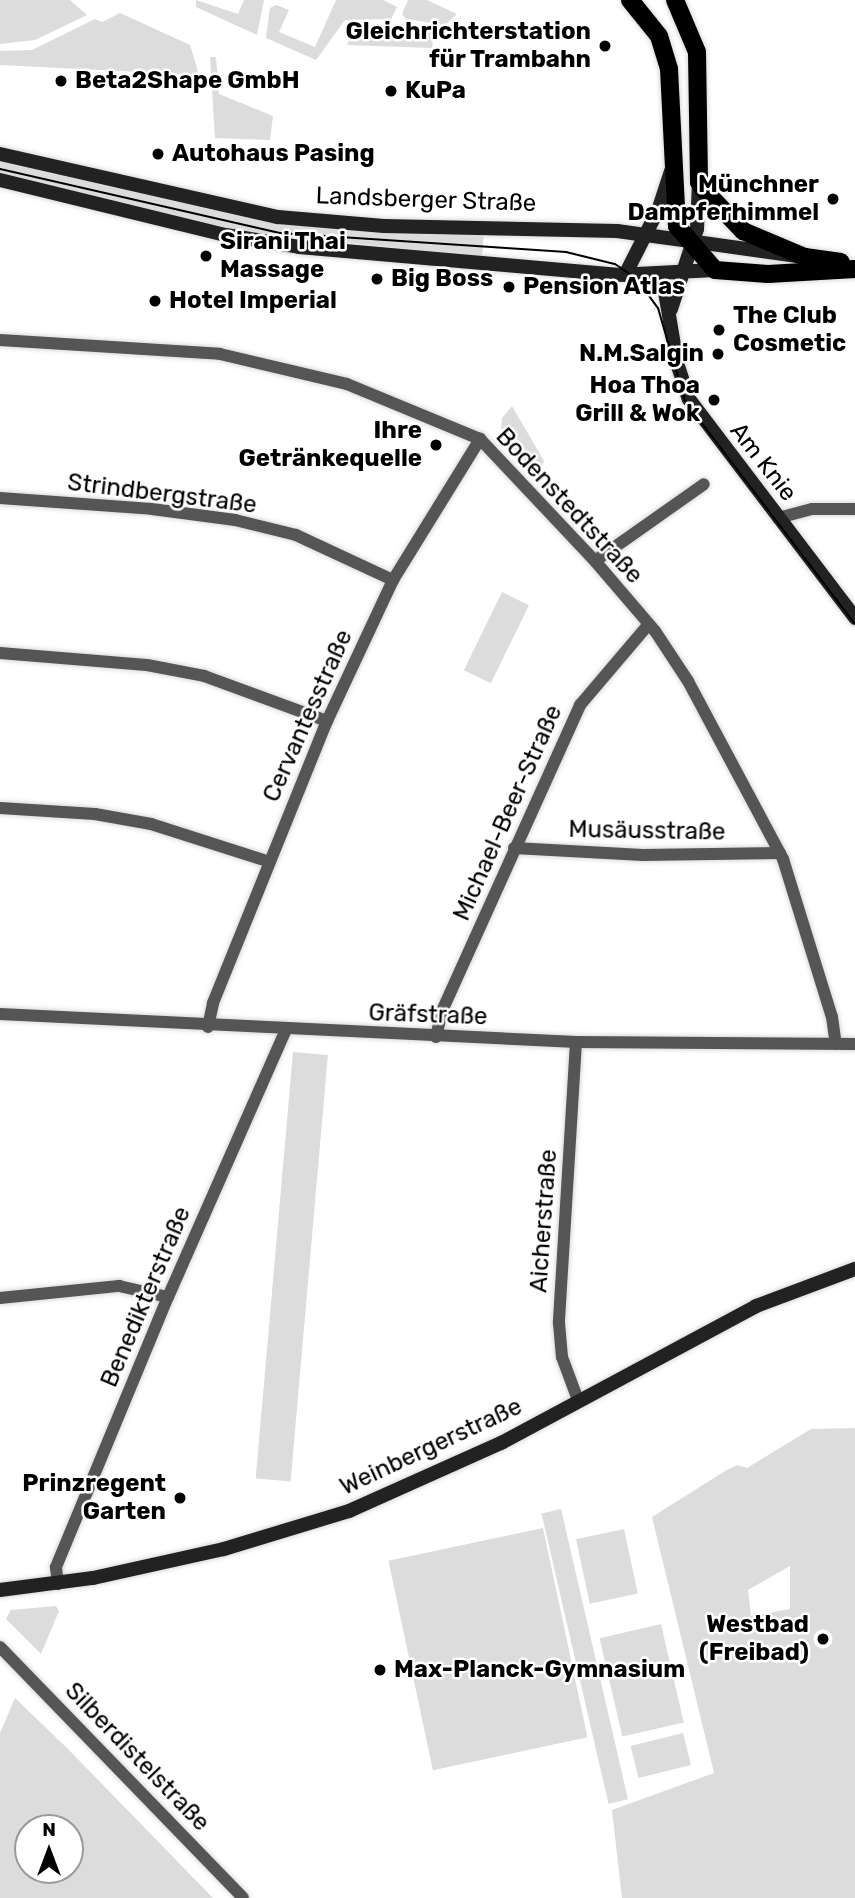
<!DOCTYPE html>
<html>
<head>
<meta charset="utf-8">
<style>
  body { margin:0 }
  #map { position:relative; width:855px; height:1898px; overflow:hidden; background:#fff; font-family:Rubik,sans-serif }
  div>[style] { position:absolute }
  .green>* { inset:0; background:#dcdcdc; transform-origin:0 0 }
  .roads { filter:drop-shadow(0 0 2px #dbdbdb) drop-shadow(0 0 2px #dbdbdb) }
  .street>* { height:12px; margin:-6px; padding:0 6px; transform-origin:6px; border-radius:6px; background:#555 }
  .secondary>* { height:14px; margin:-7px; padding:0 7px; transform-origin:7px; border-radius:7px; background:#222 }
  .primary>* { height:18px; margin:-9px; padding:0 9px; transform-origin:9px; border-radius:9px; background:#000 }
  .tram>* { height:2px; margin:-1px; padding:0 1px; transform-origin:1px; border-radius:1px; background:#000 }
  .dots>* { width:19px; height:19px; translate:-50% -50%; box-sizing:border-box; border:4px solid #fff; border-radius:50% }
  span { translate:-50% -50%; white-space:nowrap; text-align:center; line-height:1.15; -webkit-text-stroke:5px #fff; paint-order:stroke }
  .poi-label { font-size:24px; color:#000; font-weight:700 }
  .right { translate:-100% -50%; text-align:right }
  .left { translate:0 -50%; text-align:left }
  .street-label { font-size:24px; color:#000 }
  .north { position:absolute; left:14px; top:1814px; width:70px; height:70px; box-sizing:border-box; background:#fff; border:2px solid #999; border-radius:50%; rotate:0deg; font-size:19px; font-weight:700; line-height:28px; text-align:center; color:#000 }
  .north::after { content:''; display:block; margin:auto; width:24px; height:32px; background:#000; clip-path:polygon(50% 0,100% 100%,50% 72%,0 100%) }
</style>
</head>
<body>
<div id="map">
  <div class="green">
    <div style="clip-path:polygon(0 0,70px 0,87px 15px,35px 40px,0 44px)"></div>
    <div style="clip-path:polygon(196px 0,238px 14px,244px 0,264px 0,257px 35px,196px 7px)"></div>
    <div style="clip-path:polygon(336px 0,383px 0,397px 7px,391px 19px,345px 20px,316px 60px,266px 38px,270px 8px,276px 5px,289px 10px,279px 32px,315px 47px)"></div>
    <div style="clip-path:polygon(408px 0,427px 0,457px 14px,445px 25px,406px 19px,402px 14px)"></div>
    <div style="clip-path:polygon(120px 13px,190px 45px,199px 75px,0 65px,0 51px,32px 50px,95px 19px,102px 22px)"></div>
    <div style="clip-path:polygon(355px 29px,428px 31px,434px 34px,432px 48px,347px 45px)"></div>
    <div style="clip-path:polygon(210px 57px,216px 57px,219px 94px,273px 116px,270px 140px,215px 138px)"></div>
    <div style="clip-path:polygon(0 160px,282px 223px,439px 235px,484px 233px,482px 257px,233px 230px,0 174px)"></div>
    <div style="clip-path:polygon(512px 406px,544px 461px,538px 477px,501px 433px,502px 418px)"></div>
    <div style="left:502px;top:592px;width:30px;height:87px;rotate:26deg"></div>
    <div style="left:293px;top:1052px;width:35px;height:428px;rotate:5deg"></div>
    <div style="clip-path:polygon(evenodd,855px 1428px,855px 1898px,622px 1898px,612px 1810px,714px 1773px,652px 1517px,725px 1471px,737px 1465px,747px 1468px,811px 1429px,855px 1428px,790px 1566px,790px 1609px,751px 1616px,748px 1590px,790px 1566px)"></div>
    <div style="left:561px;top:1509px;width:298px;height:20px;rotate:77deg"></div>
    <div style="left:543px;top:1528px;width:214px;height:158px;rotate:78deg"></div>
    <div style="left:624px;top:1529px;width:66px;height:49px;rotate:78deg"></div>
    <div style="clip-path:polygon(56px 1606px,59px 1611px,41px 1654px,6px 1619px,11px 1610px)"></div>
    <div style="left:661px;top:1624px;width:101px;height:63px;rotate:77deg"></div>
    <div style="clip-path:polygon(evenodd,15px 1698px,68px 1749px,213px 1898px,0 1898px,0 1733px,15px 1698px,28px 1828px,70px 1828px,70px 1870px,28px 1870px,28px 1828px)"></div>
    <div style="left:683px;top:1733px;width:33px;height:54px;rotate:76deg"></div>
  </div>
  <div class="roads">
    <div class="street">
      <div style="left:0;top:340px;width:220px;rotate:3.6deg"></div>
      <div style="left:220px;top:354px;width:130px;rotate:13.3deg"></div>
      <div style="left:347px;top:384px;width:144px;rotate:22.5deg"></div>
      <div style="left:480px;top:439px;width:168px;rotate:46.7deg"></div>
      <div style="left:595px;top:561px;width:92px;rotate:49.4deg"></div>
      <div style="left:655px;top:631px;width:60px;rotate:56.6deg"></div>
      <div style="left:688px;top:681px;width:202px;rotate:61.9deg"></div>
      <div style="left:783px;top:859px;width:165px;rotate:72.8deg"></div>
      <div style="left:832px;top:1017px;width:27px;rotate:82deg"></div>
      <div style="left:0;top:498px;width:152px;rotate:4.1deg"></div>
      <div style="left:152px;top:509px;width:84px;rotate:7.5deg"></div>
      <div style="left:235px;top:520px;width:63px;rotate:13.8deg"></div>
      <div style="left:296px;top:535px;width:107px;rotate:24.9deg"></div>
      <div style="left:778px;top:518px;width:35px;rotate:-15deg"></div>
      <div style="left:812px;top:509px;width:43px"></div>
      <div style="left:595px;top:561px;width:133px;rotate:-35.2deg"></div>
      <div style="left:0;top:653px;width:147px;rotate:4.7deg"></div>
      <div style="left:147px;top:665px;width:58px;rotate:10.9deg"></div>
      <div style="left:204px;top:676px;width:131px;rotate:20.1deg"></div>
      <div style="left:0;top:808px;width:95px;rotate:3.6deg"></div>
      <div style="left:95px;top:814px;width:57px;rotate:10.1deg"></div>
      <div style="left:151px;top:824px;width:122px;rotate:17.7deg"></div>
      <div style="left:514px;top:848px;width:129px;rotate:3.1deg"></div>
      <div style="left:643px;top:855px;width:137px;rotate:-0.8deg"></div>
      <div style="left:0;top:1014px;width:577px;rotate:2.78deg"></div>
      <div style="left:576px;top:1042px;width:279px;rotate:0.4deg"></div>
      <div style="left:208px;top:1027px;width:25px;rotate:-78deg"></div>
      <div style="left:213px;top:1003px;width:304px;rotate:-68deg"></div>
      <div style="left:327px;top:721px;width:156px;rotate:-64.9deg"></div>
      <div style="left:393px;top:580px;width:166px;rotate:-58.3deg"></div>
      <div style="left:436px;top:1037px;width:27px;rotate:-77deg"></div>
      <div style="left:442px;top:1011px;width:336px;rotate:-65.7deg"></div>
      <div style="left:580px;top:705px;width:106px;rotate:-49.6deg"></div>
      <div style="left:576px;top:1042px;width:282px;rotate:93.5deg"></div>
      <div style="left:559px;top:1323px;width:34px;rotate:85deg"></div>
      <div style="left:562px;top:1357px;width:46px;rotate:69.6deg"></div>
      <div style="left:0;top:1298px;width:120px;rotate:-5.8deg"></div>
      <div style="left:119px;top:1286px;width:50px;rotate:12.7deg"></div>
      <div style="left:58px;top:1584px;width:17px;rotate:-97deg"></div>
      <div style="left:56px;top:1567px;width:292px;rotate:-67.5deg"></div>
      <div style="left:168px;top:1297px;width:292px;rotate:-66.2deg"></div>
      <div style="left:0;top:1647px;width:349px;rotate:45.9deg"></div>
    </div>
    <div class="secondary">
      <div style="left:0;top:154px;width:285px;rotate:12.8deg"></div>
      <div style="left:278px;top:217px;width:106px;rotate:4.9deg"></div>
      <div style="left:384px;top:226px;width:233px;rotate:1.2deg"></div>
      <div style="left:617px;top:231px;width:182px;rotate:7.9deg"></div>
      <div style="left:0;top:180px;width:233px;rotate:13.7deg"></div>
      <div style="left:226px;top:235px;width:74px;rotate:9.3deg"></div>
      <div style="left:299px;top:247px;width:319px;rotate:5deg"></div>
      <div style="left:617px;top:275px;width:98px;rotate:-2.9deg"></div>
      <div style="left:662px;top:274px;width:90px;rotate:80.4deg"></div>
      <div style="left:677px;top:363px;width:38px;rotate:72deg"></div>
      <div style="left:689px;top:399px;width:275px;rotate:52.8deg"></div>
      <div style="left:625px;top:275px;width:75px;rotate:-63.1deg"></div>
      <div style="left:659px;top:208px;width:39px;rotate:-72deg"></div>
      <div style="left:671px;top:309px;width:84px;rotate:-72deg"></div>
      <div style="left:697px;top:229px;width:47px;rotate:-87.6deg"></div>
      <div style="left:0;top:1590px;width:94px;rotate:-7.4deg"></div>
      <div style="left:93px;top:1578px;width:134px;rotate:-12.5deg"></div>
      <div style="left:224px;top:1549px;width:131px;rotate:-16.9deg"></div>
      <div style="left:349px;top:1511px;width:167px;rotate:-24.1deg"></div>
      <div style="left:501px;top:1443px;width:289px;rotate:-28.2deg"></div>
      <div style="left:756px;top:1306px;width:106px;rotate:-20.5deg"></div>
    </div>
    <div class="primary">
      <div style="left:630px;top:0;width:46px;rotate:51.1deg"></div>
      <div style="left:659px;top:36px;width:34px;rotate:73deg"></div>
      <div style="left:669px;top:69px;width:157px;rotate:87.1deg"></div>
      <div style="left:677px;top:226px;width:58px;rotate:49.2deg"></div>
      <div style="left:715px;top:270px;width:53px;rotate:4.3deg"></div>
      <div style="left:768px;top:274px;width:87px;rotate:-3.3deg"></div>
      <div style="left:675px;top:0;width:56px;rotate:67.1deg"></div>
      <div style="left:697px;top:52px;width:130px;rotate:89.1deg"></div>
      <div style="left:699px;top:182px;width:9px;rotate:58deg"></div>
      <div style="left:704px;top:190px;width:57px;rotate:46.4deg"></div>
      <div style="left:743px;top:231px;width:67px;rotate:22.8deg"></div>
      <div style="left:805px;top:257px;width:36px;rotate:8deg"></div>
    </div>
  </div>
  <div class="tram">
    <div style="left:0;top:169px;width:287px;rotate:12.9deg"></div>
    <div style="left:280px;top:233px;width:287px;rotate:3.8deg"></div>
    <div style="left:566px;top:252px;width:50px;rotate:13.8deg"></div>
    <div style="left:615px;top:264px;width:25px;rotate:34deg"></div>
    <div style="left:636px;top:278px;width:37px;rotate:54deg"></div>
    <div style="left:658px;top:308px;width:97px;rotate:73.8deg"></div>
    <div style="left:685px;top:401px;width:280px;rotate:52.7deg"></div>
  </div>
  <div class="dots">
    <div style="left:605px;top:46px;background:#000"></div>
    <div style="left:61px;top:81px;background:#000"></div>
    <div style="left:391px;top:91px;background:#000"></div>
    <div style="left:158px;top:154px;background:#000"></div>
    <div style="left:833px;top:199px;background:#000"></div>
    <div style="left:206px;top:256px;background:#000"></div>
    <div style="left:377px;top:279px;background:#000"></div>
    <div style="left:509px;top:287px;background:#000"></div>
    <div style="left:155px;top:301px;background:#000"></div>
    <div style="left:719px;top:330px;background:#000"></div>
    <div style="left:718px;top:354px;background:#000"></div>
    <div style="left:714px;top:400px;background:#000"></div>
    <div style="left:436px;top:445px;background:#000"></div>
    <div style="left:180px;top:1498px;background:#000"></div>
    <div style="left:823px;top:1639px;background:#000"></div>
    <div style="left:380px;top:1670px;background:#000"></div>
  </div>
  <div class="poi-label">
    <span class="right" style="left:591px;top:46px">Gleichrichterstation<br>für Trambahn</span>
    <span class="left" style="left:75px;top:81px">Beta2Shape GmbH</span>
    <span class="left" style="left:405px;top:91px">KuPa</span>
    <span class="left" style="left:172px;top:154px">Autohaus Pasing</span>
    <span class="right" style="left:819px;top:199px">Münchner<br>Dampferhimmel</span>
    <span class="left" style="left:220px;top:256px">Sirani Thai<br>Massage</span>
    <span class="left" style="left:391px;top:279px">Big Boss</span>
    <span class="left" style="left:523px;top:287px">Pension Atlas</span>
    <span class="left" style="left:169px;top:301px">Hotel Imperial</span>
    <span class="left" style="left:733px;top:330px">The Club<br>Cosmetic</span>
    <span class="right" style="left:704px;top:354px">N.M.Salgin</span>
    <span class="right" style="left:700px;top:400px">Hoa Thoa<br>Grill &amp; Wok</span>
    <span class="right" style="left:422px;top:445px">Ihre<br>Getränkequelle</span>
    <span class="right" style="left:166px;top:1498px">Prinzregent<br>Garten</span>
    <span class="right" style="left:809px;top:1639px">Westbad<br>(Freibad)</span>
    <span class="left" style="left:394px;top:1670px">Max-Planck-Gymnasium</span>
  </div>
  <div class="street-label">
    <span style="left:426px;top:200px;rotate:2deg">Landsberger Straße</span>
    <span style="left:763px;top:462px;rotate:52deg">Am Knie</span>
    <span style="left:162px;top:494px;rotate:7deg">Strindbergstraße</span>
    <span style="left:569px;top:506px;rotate:47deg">Bodenstedtstraße</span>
    <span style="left:308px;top:716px;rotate:-66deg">Cervantesstraße</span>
    <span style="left:508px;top:813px;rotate:-66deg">Michael-Beer-Straße</span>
    <span style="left:647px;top:831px;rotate:1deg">Musäusstraße</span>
    <span style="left:428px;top:1015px;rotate:2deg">Gräfstraße</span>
    <span style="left:544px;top:1221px;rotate:-86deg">Aicherstraße</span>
    <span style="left:146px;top:1297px;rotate:-67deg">Benedikterstraße</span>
    <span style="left:431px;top:1447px;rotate:-25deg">Weinbergerstraße</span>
    <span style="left:137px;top:1757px;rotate:46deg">Silberdistelstraße</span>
  </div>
  <div class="north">N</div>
</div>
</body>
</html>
